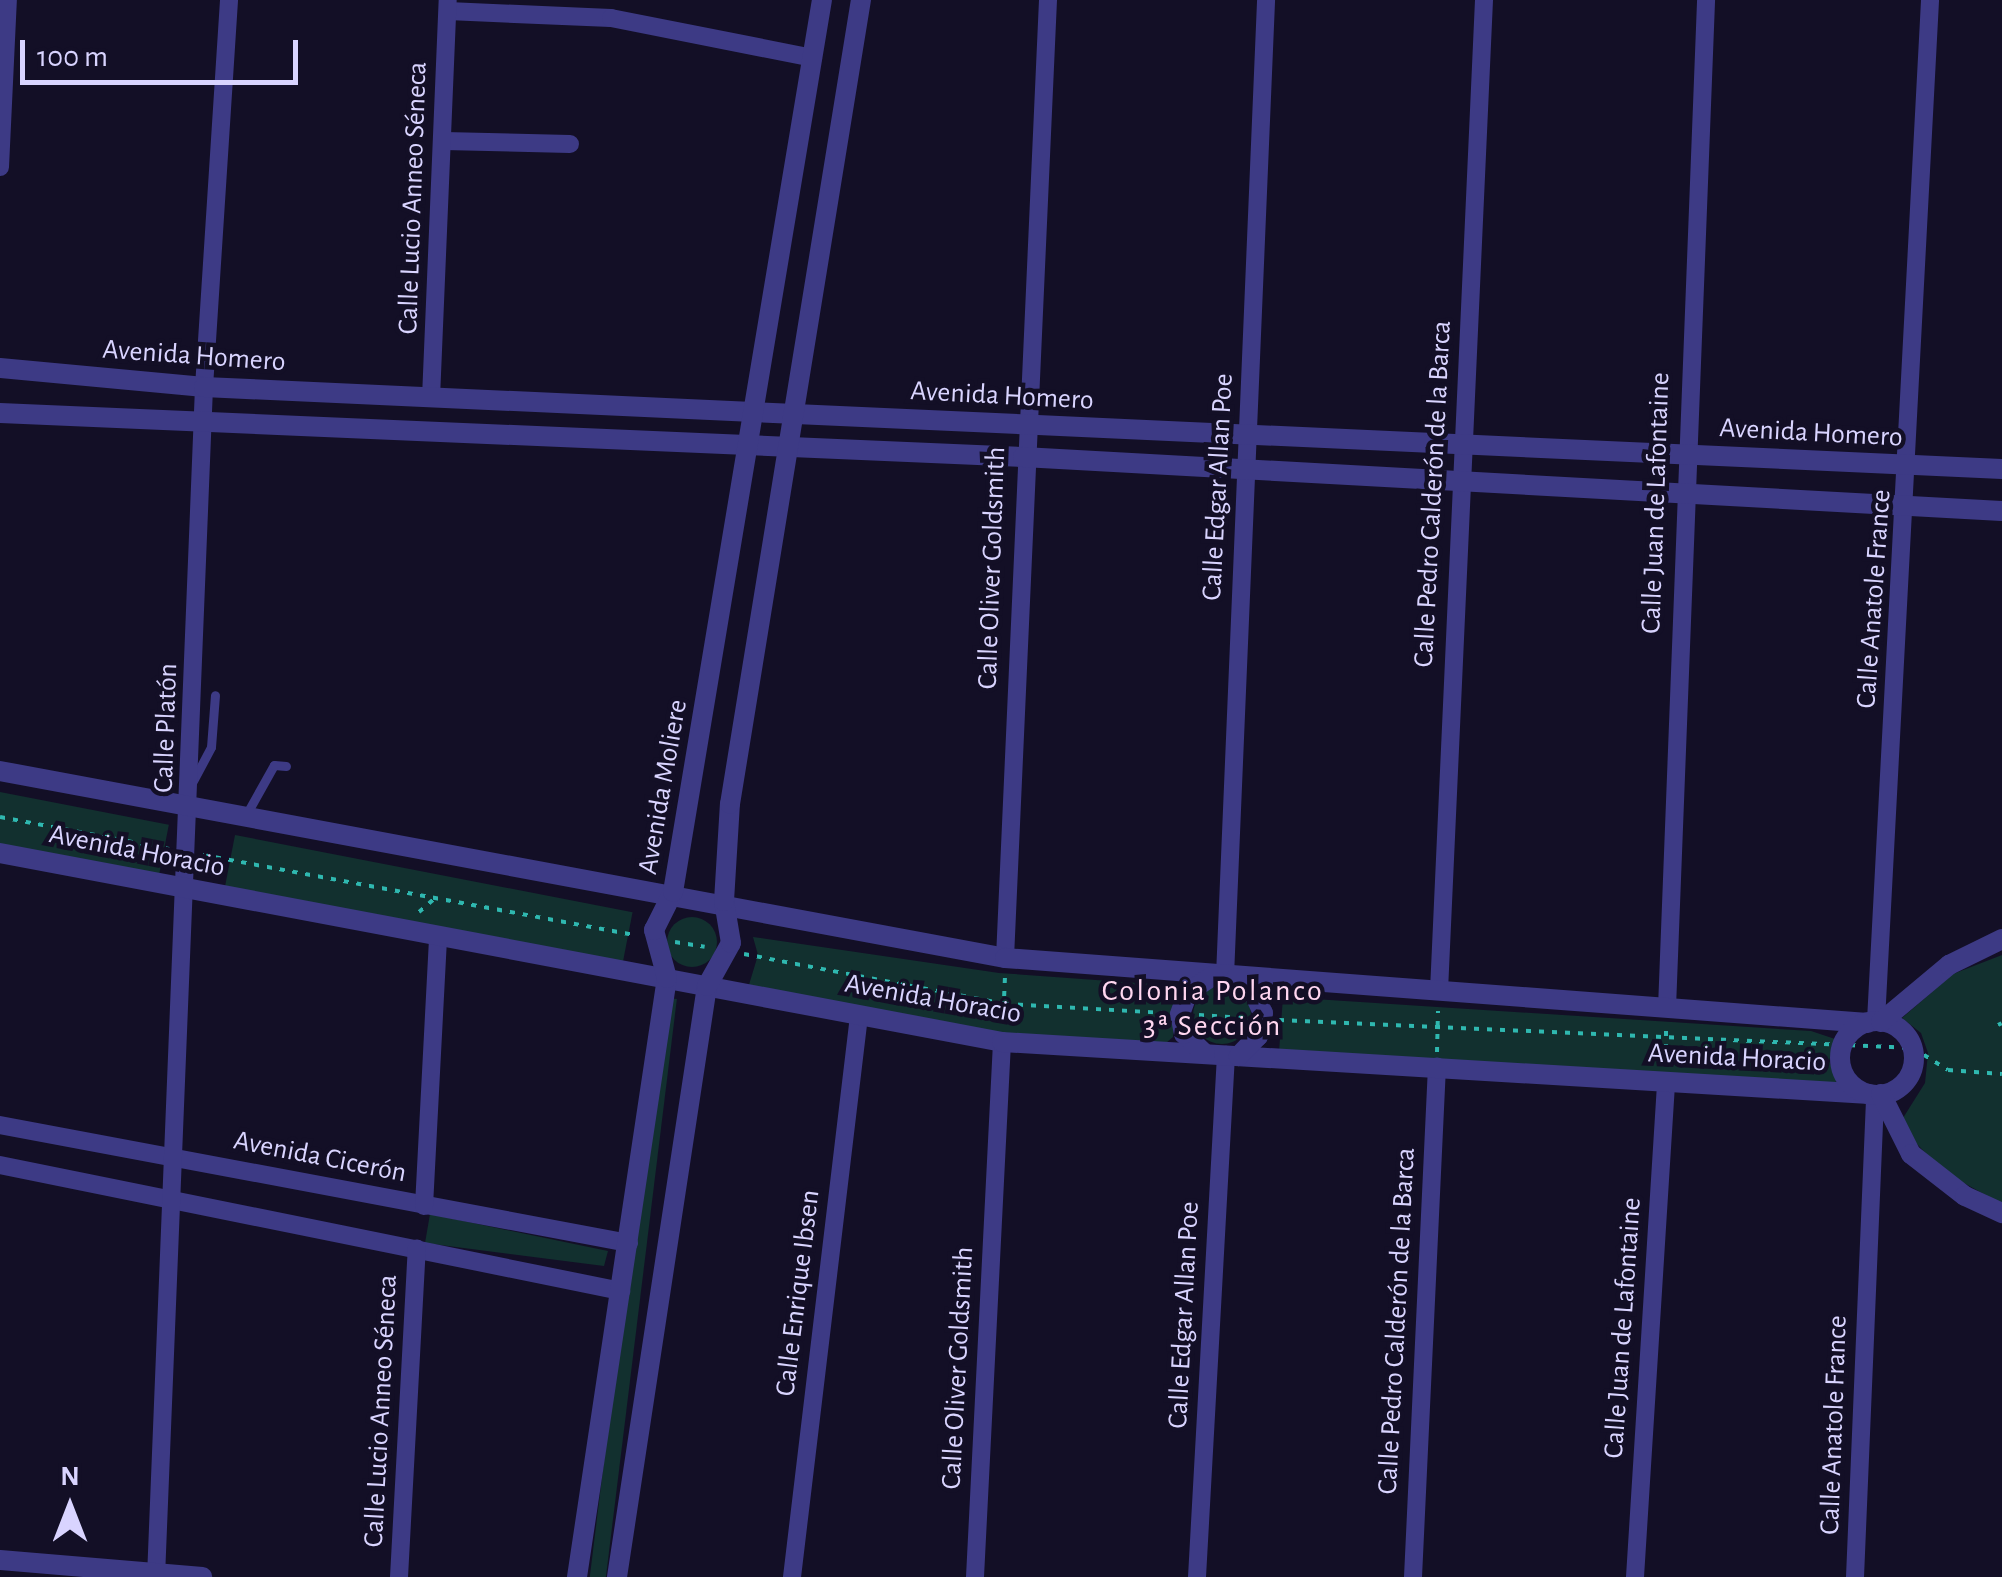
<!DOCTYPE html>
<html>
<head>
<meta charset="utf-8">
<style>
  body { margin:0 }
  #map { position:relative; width:2002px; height:1577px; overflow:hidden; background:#130f26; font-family:"Alegreya Sans",sans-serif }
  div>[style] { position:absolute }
  .green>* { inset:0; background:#12302f; transform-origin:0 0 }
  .round { border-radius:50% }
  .path>* { height:4px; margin-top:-2px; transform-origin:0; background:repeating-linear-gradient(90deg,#2fb8b0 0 5px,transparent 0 13px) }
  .service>* { height:9px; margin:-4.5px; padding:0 4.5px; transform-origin:4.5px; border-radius:4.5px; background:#3d3a85 }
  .minor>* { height:18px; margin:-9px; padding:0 9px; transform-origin:9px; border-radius:9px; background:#3d3a85 }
  .tertiary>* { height:20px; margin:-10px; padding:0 10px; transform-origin:10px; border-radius:10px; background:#3d3a85 }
  .tertiary>.ring { margin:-10px; padding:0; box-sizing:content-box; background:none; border:20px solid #3d3a85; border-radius:50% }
  span { translate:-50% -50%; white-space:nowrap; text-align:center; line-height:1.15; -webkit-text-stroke:9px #130f26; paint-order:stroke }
  .street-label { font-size:28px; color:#d9d4ff }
  .neighbourhood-label { font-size:30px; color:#ffd6f0; letter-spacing:2.5px }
  .north { position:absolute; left:20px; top:1457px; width:100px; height:100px; -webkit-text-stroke:8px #130f26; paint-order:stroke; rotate:0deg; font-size:28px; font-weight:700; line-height:40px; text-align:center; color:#d9d4ff }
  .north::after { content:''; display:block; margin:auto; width:35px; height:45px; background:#d9d4ff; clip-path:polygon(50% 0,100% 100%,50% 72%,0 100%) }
  .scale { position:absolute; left:20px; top:40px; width:278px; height:45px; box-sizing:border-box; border:5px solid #d9d4ff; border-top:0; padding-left:12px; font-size:30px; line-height:35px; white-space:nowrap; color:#d9d4ff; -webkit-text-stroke:8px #130f26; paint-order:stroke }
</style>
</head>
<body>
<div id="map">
  <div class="green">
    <div style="left:0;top:792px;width:172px;height:53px;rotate:11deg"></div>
    <div style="left:235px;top:835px;width:405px;height:56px;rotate:11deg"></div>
    <div class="round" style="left:667px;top:917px;width:50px;height:50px"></div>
    <div style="clip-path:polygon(753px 937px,999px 973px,1165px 985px,1176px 1000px,1173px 1037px,1166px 1043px,1010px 1037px,748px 988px,758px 955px)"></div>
    <div style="clip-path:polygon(2002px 955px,2002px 1204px,1944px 1172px,1914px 1141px,1903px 1118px,1925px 1083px,1928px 1053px,1921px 1033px,1902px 1018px,1953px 974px)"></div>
    <div class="round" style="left:1193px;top:986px;width:58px;height:58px"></div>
    <div style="left:661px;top:997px;width:16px;height:585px;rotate:7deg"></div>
    <div style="clip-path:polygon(1283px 997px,1811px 1031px,1835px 1039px,1829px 1061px,1837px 1079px,1833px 1089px,1279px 1052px)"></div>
    <div style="clip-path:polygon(430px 1214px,608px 1251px,604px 1266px,425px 1243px)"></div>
  </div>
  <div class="path">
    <div style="left:0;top:817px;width:172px;rotate:10.7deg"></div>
    <div style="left:203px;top:855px;width:440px;rotate:10.5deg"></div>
    <div style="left:419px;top:912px;width:20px;rotate:-41deg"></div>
    <div style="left:675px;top:942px;width:30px;rotate:9deg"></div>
    <div style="left:744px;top:954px;width:266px;rotate:10.8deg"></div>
    <div style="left:1005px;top:1004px;width:159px;rotate:3.2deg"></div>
    <div style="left:1199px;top:1015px;width:45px;rotate:3.8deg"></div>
    <div style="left:1279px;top:1020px;width:635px;rotate:2.53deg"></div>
    <div style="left:1913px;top:1048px;width:41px;rotate:32.2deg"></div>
    <div style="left:1948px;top:1070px;width:54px;rotate:4.2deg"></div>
    <div style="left:1003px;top:1022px;width:45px;rotate:-87.5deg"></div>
    <div style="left:1998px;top:1025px;width:4px;rotate:-27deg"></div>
    <div style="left:1437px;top:1052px;width:41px;rotate:-88.6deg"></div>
    <div style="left:1666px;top:1062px;width:36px;rotate:-90deg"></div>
  </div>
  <div class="service">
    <div style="left:193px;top:781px;width:38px;rotate:-62deg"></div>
    <div style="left:211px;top:747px;width:52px;rotate:-85.6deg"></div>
    <div style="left:246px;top:815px;width:57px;rotate:-60.8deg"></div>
    <div style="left:274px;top:765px;width:12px;rotate:5deg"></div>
  </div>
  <div class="minor">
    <div style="left:448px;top:11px;width:163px;rotate:2.5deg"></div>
    <div style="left:611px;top:18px;width:206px;rotate:11.2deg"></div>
    <div style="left:444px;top:141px;width:126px;rotate:1.4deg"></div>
    <div style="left:0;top:167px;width:167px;rotate:-87.3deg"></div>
    <div style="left:431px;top:398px;width:398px;rotate:-87.6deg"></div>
    <div style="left:1005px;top:958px;width:959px;rotate:-87.43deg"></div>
    <div style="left:1225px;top:976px;width:977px;rotate:-87.59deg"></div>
    <div style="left:1439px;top:991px;width:992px;rotate:-87.4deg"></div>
    <div style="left:1667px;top:1008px;width:1009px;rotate:-87.78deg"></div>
    <div style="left:1876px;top:1021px;width:1022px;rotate:-86.97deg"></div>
    <div style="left:0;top:1125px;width:640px;rotate:10.63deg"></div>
    <div style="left:0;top:1165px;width:634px;rotate:11.47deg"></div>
    <div style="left:424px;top:1206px;width:270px;rotate:-87deg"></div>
    <div style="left:156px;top:1577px;width:1191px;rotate:-87.69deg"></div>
    <div style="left:204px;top:387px;width:388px;rotate:-86.3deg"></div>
    <div style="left:399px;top:1577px;width:329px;rotate:-86.9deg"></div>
    <div style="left:792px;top:1577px;width:565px;rotate:-83.19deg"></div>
    <div style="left:975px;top:1577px;width:536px;rotate:-87.11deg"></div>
    <div style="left:1197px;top:1577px;width:523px;rotate:-86.82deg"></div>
    <div style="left:1413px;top:1577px;width:511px;rotate:-87.31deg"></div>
    <div style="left:1635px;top:1577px;width:496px;rotate:-86.4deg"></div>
    <div style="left:1855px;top:1577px;width:482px;rotate:-87.6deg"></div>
  </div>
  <div class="tertiary">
    <div style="left:0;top:368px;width:205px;rotate:5.3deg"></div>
    <div style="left:204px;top:387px;width:1800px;rotate:2.61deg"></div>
    <div style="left:0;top:413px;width:1024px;rotate:2.46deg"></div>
    <div style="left:1023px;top:457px;width:980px;rotate:3.16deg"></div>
    <div style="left:0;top:771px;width:1022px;rotate:10.54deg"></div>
    <div style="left:1005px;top:958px;width:865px;rotate:4.31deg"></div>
    <div style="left:0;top:853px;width:1020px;rotate:10.68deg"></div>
    <div style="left:1002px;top:1042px;width:869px;rotate:3.43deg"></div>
    <div style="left:1236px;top:978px;width:21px;rotate:37deg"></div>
    <div style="left:1253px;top:991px;width:24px;rotate:66deg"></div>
    <div style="left:1263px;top:1013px;width:24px;rotate:102deg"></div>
    <div style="left:1258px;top:1036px;width:28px;rotate:134deg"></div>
    <div class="ring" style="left:1840px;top:1021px;width:54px;height:54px"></div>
    <div style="left:1881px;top:1022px;width:89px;rotate:-40deg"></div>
    <div style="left:1949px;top:965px;width:59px;rotate:-26.1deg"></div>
    <div style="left:1205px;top:1054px;width:29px;rotate:-136deg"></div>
    <div style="left:1184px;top:1034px;width:20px;rotate:-101deg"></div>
    <div style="left:1180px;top:1014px;width:23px;rotate:-70deg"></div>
    <div style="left:1188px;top:992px;width:30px;rotate:-33deg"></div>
    <div style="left:1881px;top:1094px;width:67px;rotate:63.4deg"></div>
    <div style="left:1911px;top:1154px;width:68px;rotate:37.9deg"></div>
    <div style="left:1965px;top:1196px;width:41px;rotate:24.7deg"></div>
    <div style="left:0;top:1560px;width:203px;rotate:4.8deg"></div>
    <div style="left:577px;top:1577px;width:606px;rotate:-81.46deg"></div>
    <div style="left:667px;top:978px;width:50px;rotate:-105.2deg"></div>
    <div style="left:654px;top:930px;width:42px;rotate:-63.4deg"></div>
    <div style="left:673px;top:892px;width:904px;rotate:-80.52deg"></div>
    <div style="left:617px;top:1577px;width:598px;rotate:-81.34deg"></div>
    <div style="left:707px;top:986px;width:49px;rotate:-60.8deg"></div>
    <div style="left:731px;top:943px;width:43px;rotate:-99.5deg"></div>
    <div style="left:724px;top:901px;width:97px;rotate:-86.5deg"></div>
    <div style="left:730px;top:804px;width:815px;rotate:-80.75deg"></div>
  </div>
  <div class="street-label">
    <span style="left:413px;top:198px;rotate:-88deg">Calle Lucio Anneo Séneca</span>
    <span style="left:194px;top:356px;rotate:4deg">Avenida Homero</span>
    <span style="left:1002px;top:396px;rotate:3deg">Avenida Homero</span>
    <span style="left:1811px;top:433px;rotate:3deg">Avenida Homero</span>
    <span style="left:1218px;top:487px;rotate:-87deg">Calle Edgar Allan Poe</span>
    <span style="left:1433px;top:494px;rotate:-87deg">Calle Pedro Calderón de la Barca</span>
    <span style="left:1656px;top:503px;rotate:-88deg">Calle Juan de Lafontaine</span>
    <span style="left:992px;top:568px;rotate:-88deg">Calle Oliver Goldsmith</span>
    <span style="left:1874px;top:599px;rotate:-86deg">Calle Anatole France</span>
    <span style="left:166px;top:728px;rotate:-88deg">Calle Platón</span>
    <span style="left:663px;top:787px;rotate:-80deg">Avenida Moliere</span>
    <span style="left:137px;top:851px;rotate:11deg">Avenida Horacio</span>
    <span style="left:933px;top:999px;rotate:10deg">Avenida Horacio</span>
    <span style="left:1737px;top:1058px;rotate:3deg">Avenida Horacio</span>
    <span style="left:320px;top:1157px;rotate:11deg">Avenida Cicerón</span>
    <span style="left:798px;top:1293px;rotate:-83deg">Calle Enrique Ibsen</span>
    <span style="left:1184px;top:1315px;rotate:-87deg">Calle Edgar Allan Poe</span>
    <span style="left:1397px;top:1321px;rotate:-87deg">Calle Pedro Calderón de la Barca</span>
    <span style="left:1623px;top:1328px;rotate:-86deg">Calle Juan de Lafontaine</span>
    <span style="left:958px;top:1368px;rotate:-87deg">Calle Oliver Goldsmith</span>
    <span style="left:381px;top:1411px;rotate:-87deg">Calle Lucio Anneo Séneca</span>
    <span style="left:1834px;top:1425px;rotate:-88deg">Calle Anatole France</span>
  </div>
  <div class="neighbourhood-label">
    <span style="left:1213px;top:1008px">Colonia Polanco<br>3ª Sección</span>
  </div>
  <div class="north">N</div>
  <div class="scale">100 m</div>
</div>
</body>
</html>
